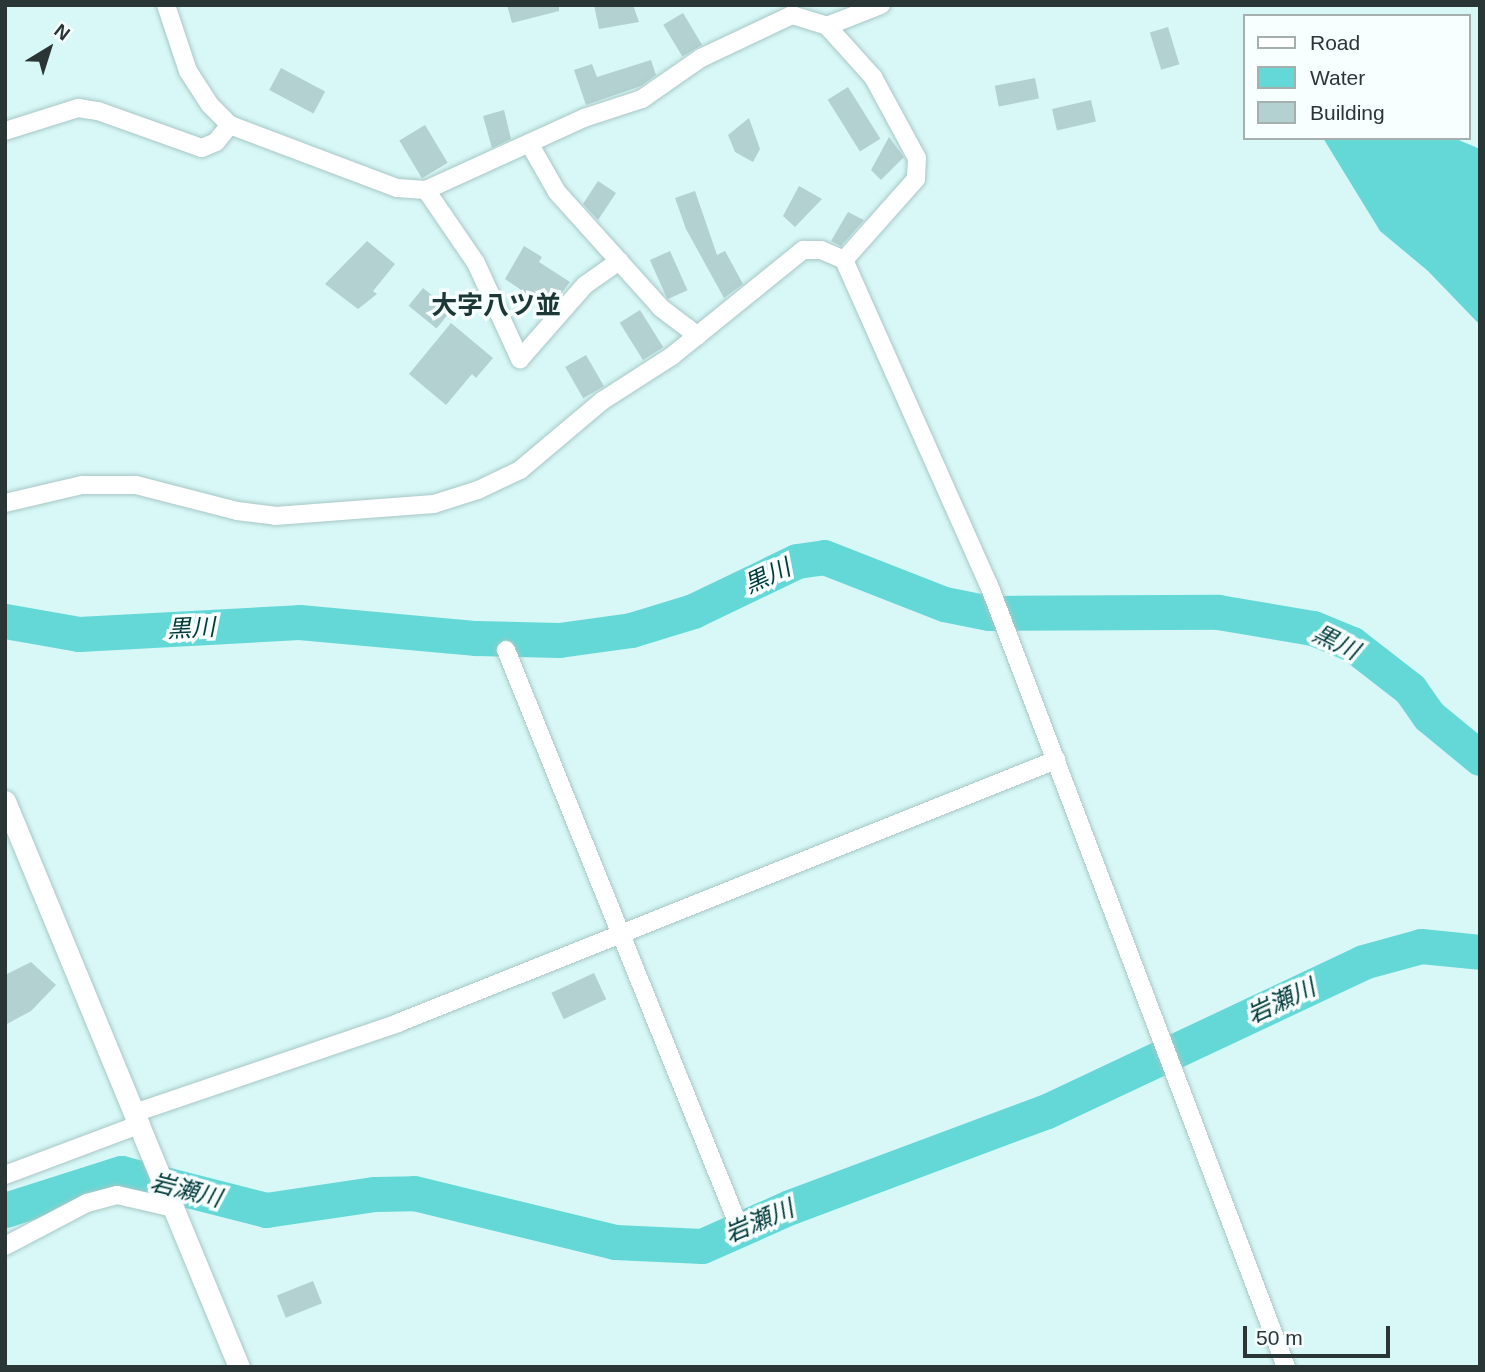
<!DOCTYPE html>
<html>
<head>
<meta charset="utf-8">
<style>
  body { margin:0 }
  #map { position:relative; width:1485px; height:1372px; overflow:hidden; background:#d7f8f7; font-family:Helvetica,"Noto Sans JP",sans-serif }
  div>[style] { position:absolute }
  .water>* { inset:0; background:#64d8d6 }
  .river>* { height:35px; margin:-17.5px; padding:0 17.5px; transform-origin:17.5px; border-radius:17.5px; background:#64d8d6 }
  .building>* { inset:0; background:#b2d1d0; transform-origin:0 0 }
  .roads { filter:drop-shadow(0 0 2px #a8c7c6) drop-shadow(0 0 2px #a8c7c6) }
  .minor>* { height:18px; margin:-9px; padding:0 9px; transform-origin:9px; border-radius:9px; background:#fff }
  .tertiary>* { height:21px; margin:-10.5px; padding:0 10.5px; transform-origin:10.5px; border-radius:10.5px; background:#fff }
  span { translate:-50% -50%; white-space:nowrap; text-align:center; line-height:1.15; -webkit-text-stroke:7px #f8ffff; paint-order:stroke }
  .water-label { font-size:24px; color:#003939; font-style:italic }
  .quarter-label { font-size:26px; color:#1b3736; font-weight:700 }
  .frame { position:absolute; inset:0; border:7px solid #293635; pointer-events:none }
  .legend { position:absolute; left:1243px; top:14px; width:228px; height:126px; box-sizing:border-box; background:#f8ffff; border:2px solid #a5afae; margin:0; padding:9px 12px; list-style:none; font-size:21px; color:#293635 }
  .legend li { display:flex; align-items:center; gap:14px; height:35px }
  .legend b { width:35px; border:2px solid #a5afae }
  .north { position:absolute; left:14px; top:14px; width:70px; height:70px; -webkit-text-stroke:5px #f8ffff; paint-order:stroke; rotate:38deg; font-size:19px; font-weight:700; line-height:28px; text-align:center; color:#293635 }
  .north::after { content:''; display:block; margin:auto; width:24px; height:32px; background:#293635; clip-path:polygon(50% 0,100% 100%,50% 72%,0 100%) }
  .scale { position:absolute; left:1243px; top:1326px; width:147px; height:32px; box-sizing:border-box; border:4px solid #293635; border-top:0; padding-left:9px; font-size:21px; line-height:24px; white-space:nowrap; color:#293635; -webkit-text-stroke:5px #f8ffff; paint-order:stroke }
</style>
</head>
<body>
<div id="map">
  <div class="water">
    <div style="clip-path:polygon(1323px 138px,1454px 138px,1480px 149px,1480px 325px,1428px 271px,1380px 231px)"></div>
  </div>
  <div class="river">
    <div style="left:5px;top:621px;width:75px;rotate:10deg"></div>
    <div style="left:79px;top:634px;width:220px;rotate:-3.1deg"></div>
    <div style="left:299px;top:622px;width:178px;rotate:5.2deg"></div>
    <div style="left:476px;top:638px;width:83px;rotate:1.4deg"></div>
    <div style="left:559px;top:640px;width:73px;rotate:-7.9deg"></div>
    <div style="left:631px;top:630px;width:65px;rotate:-17deg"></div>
    <div style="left:693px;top:611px;width:115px;rotate:-25.7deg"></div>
    <div style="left:797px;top:561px;width:27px;rotate:-8deg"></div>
    <div style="left:824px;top:557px;width:129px;rotate:21.4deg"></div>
    <div style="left:944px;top:604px;width:46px;rotate:11.3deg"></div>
    <div style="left:989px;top:613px;width:229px;rotate:-0.3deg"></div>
    <div style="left:1218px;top:612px;width:96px;rotate:9.6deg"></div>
    <div style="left:1313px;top:628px;width:42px;rotate:22.3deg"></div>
    <div style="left:1352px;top:644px;width:73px;rotate:37.8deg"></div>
    <div style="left:1410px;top:689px;width:33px;rotate:55deg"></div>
    <div style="left:1429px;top:716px;width:66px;rotate:39.5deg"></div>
    <div style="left:5px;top:1210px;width:122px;rotate:-17.7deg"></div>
    <div style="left:121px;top:1173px;width:150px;rotate:14.3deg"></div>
    <div style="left:266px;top:1210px;width:110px;rotate:-8.4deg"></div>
    <div style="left:375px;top:1194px;width:39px;rotate:-1deg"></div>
    <div style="left:414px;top:1193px;width:207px;rotate:13.7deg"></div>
    <div style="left:615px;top:1242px;width:87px;rotate:2.6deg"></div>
    <div style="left:702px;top:1246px;width:96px;rotate:-23.9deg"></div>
    <div style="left:790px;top:1207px;width:274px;rotate:-20.5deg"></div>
    <div style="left:1047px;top:1111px;width:349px;rotate:-25.2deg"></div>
    <div style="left:1363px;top:962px;width:60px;rotate:-15.4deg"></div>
    <div style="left:1421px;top:946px;width:59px;rotate:5.8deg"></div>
  </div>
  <div class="building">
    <div style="clip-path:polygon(507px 5px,559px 5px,559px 11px,512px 23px)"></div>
    <div style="clip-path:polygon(594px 5px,633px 5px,639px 22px,599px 29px)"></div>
    <div style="left:683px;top:13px;width:37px;height:23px;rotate:59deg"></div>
    <div style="left:1168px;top:27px;width:39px;height:19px;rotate:73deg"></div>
    <div style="clip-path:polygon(651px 60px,656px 75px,641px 86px,586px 105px,574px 70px,592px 64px,597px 77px)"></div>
    <div style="left:281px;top:68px;width:50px;height:25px;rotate:28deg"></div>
    <div style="left:1035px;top:78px;width:21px;height:41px;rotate:79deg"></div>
    <div style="left:848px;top:87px;width:61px;height:24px;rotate:58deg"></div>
    <div style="left:1091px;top:100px;width:22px;height:40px;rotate:77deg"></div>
    <div style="clip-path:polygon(504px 110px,511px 139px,492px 148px,483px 116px)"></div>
    <div style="clip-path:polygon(749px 118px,760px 149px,753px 162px,735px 152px,728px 135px)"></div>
    <div style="left:425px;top:125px;width:44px;height:30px;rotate:59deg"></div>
    <div style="clip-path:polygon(889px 137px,904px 157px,881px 180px,871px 170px)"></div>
    <div style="clip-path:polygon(598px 181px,616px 193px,598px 220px,583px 204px)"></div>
    <div style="clip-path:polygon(799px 186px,822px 199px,795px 227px,783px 216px)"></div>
    <div style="clip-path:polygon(695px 191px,717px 255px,725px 251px,743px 284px,724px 298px,686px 229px,675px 198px)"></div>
    <div style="clip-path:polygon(848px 212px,864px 220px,841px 246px,831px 241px)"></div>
    <div style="clip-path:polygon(367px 241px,395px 264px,373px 291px,377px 294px,358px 309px,325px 284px)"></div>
    <div style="clip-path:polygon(524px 246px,542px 257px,539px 262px,570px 282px,549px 309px,505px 279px)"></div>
    <div style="left:670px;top:251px;width:43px;height:22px;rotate:66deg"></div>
    <div style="left:423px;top:288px;width:36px;height:23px;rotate:39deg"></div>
    <div style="left:640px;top:310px;width:44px;height:24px;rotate:58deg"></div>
    <div style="clip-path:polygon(451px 323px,493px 358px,476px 378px,472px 374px,446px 405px,409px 374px)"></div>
    <div style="left:586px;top:355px;width:36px;height:24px;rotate:60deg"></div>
    <div style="clip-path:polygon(31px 962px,56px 985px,31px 1011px,5px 1025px,5px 975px)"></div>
    <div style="left:594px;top:973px;width:29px;height:47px;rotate:65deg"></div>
    <div style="left:313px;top:1281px;width:24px;height:39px;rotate:68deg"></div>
  </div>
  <div class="roads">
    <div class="minor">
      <div style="left:166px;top:5px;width:70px;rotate:71.6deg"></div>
      <div style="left:188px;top:71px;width:40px;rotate:57.1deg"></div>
      <div style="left:210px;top:105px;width:28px;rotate:45deg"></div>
      <div style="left:230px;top:125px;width:178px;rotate:20.7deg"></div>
      <div style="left:397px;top:188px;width:29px;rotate:4deg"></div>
      <div style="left:426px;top:190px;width:174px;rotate:-24.5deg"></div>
      <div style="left:584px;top:118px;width:61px;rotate:-18.1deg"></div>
      <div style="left:642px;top:99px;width:72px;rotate:-34.8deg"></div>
      <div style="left:701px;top:58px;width:101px;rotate:-25.3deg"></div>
      <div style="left:792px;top:15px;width:37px;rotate:17deg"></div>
      <div style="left:827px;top:26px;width:69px;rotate:48deg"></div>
      <div style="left:873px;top:77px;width:92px;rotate:61.5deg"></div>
      <div style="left:917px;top:158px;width:21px;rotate:93deg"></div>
      <div style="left:916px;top:179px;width:108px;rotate:131.6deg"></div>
      <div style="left:844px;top:260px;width:356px;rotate:66deg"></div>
      <div style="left:989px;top:585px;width:837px;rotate:69.2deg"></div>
      <div style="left:827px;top:26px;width:58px;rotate:-21.3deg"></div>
      <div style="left:5px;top:131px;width:77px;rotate:-17.5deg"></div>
      <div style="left:78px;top:108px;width:20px;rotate:9deg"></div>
      <div style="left:98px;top:111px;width:110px;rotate:19.6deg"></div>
      <div style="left:202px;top:148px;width:15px;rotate:-23deg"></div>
      <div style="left:216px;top:142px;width:22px;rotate:-51deg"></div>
      <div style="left:529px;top:143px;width:56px;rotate:60.3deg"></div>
      <div style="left:557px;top:192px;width:156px;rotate:48.1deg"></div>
      <div style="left:661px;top:308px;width:46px;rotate:37.1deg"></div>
      <div style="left:426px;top:190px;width:88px;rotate:55.6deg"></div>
      <div style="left:476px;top:263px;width:106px;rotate:65.4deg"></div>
      <div style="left:520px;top:359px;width:98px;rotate:-48.7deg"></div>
      <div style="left:585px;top:285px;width:42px;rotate:-35.2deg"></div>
      <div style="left:5px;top:503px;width:79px;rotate:-13.2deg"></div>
      <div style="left:82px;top:485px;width:54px"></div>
      <div style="left:136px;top:485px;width:104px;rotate:14.4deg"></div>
      <div style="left:237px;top:511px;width:38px;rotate:7deg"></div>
      <div style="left:275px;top:516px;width:159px;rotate:-4.3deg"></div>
      <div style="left:434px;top:504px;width:46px;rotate:-17.7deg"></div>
      <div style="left:478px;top:490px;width:47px;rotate:-25.5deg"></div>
      <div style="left:520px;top:470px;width:107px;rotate:-40.1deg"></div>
      <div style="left:602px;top:401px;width:83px;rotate:-32.7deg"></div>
      <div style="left:672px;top:356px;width:169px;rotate:-39deg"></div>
      <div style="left:803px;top:250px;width:18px"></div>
      <div style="left:821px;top:250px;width:25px;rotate:23deg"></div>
      <div style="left:506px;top:650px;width:614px;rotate:67.99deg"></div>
      <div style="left:137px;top:1112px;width:276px;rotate:-18.8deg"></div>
      <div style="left:398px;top:1023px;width:709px;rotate:-21.79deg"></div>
      <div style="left:5px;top:1175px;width:145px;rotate:-20.6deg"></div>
      <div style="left:5px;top:1246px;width:93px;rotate:-27.7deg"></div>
      <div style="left:87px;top:1203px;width:31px;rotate:-15deg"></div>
      <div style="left:117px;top:1195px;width:58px;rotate:12.8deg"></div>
    </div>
    <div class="tertiary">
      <div style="left:5px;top:801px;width:612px;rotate:67.54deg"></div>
    </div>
  </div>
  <div class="water-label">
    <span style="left:767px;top:576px;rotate:-25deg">黒川</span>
    <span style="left:191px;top:628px;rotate:-3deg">黒川</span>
    <span style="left:1336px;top:642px;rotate:26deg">黒川</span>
    <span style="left:1281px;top:1001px;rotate:-25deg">岩瀬川</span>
    <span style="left:186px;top:1190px;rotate:14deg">岩瀬川</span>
    <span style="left:759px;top:1221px;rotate:-23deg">岩瀬川</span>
  </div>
  <div class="quarter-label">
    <span style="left:496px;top:306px">大字八ツ並</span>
  </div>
  <div class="frame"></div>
  <ul class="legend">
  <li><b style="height:9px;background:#fff"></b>Road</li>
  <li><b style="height:19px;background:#64d8d6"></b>Water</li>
  <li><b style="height:19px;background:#b2d1d0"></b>Building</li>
  </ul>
  <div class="north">N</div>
  <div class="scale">50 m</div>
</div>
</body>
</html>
